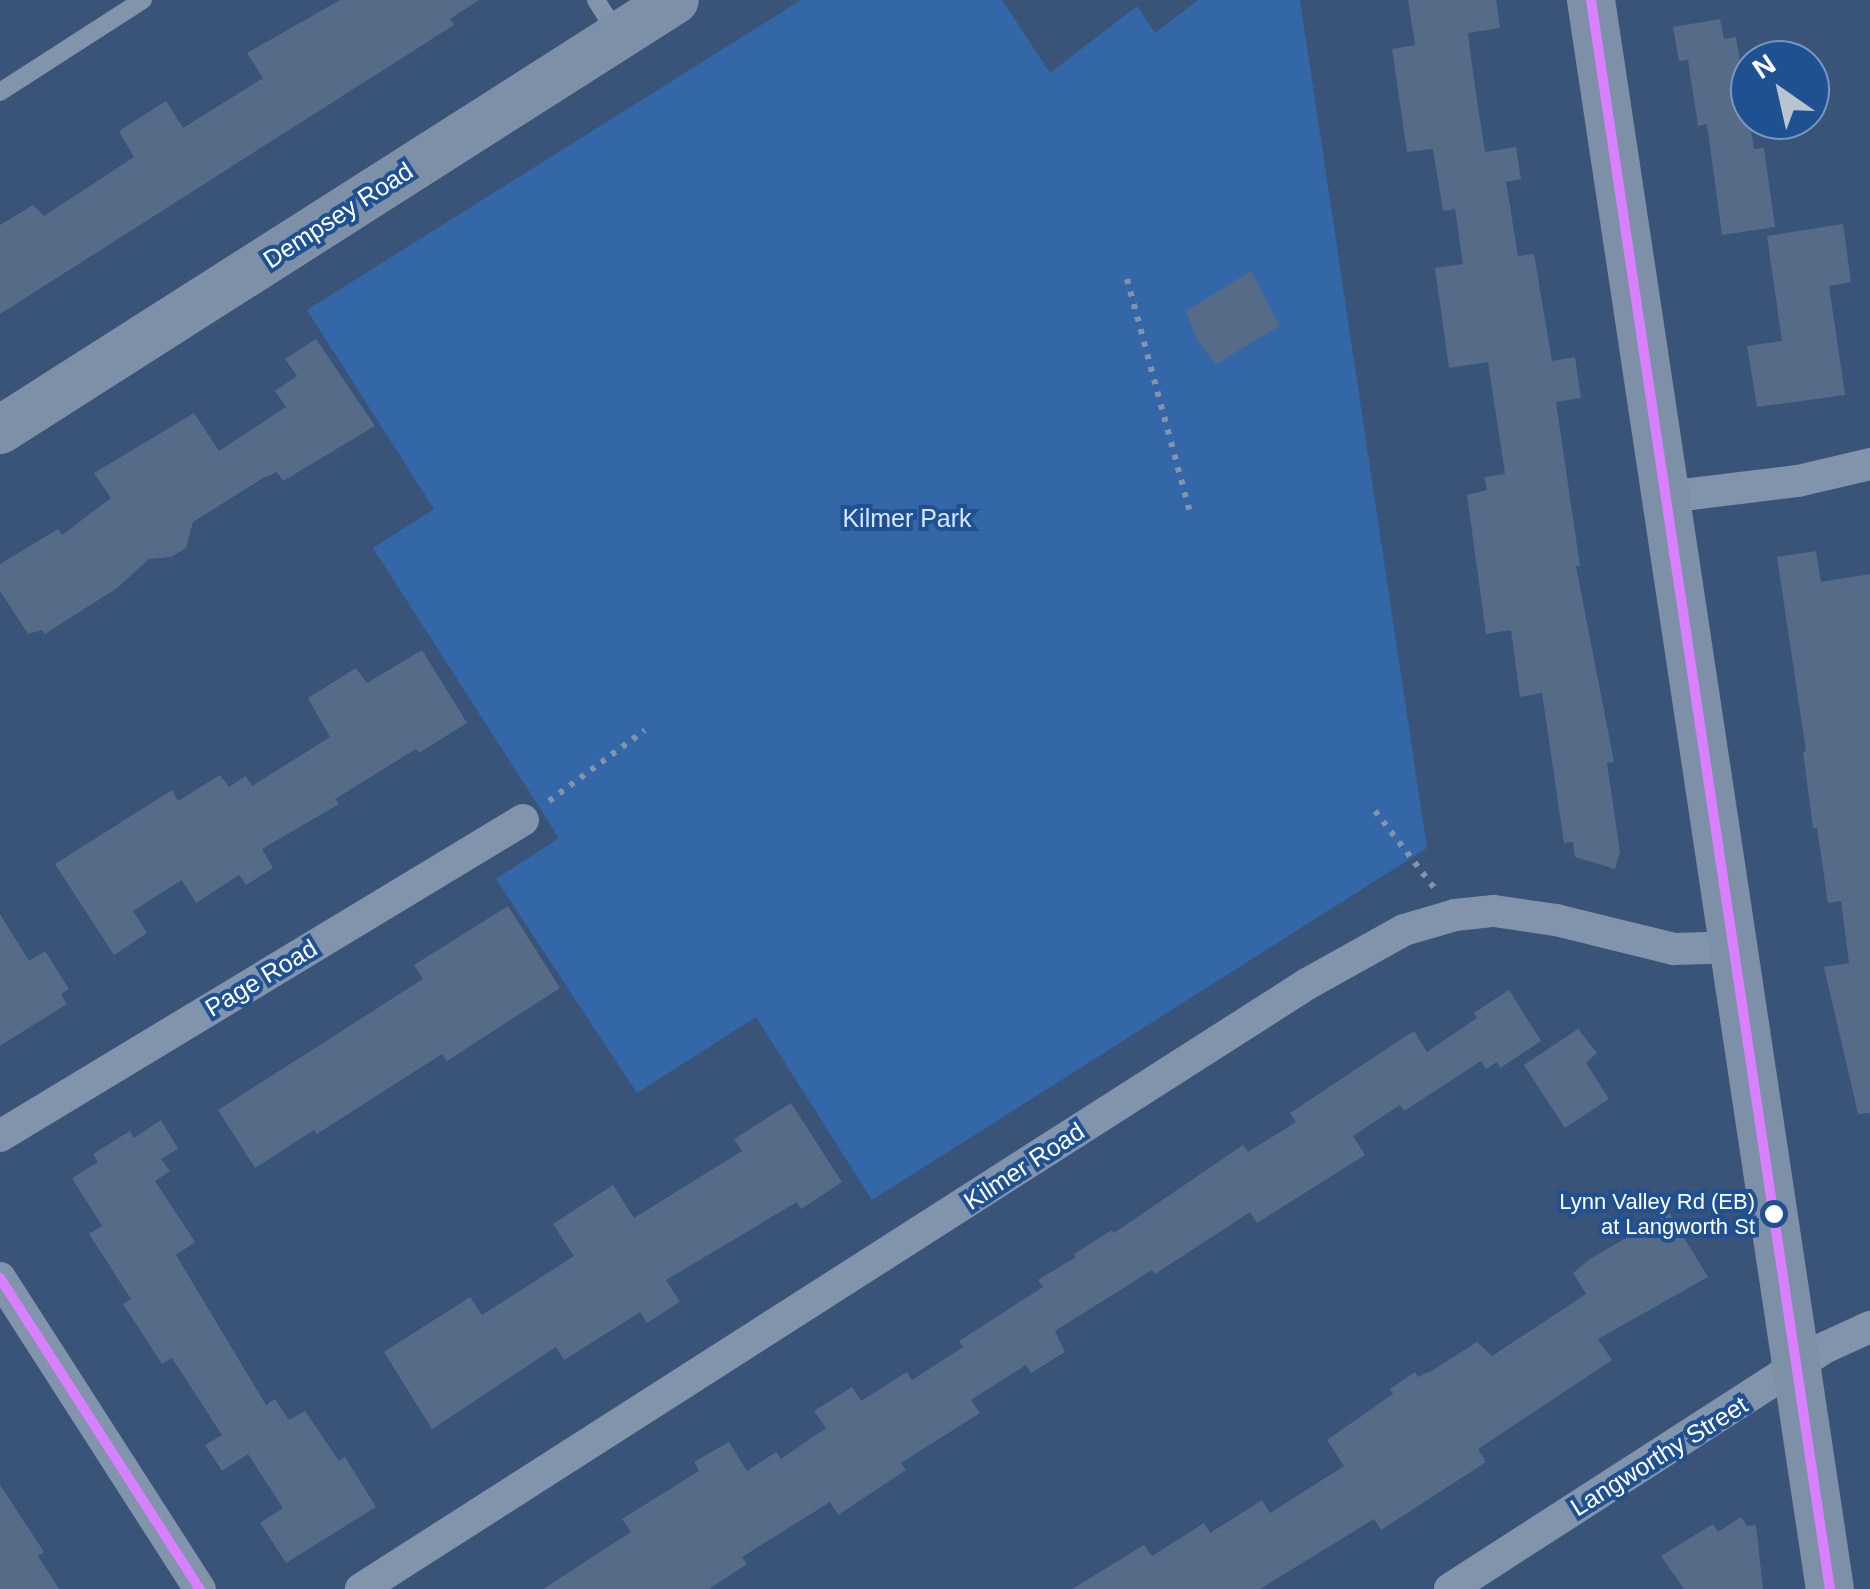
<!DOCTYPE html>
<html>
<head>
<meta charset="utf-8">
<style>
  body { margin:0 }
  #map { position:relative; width:1870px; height:1589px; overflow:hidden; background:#395478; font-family:Arial,sans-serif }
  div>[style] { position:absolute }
  .green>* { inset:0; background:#3367a8 }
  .building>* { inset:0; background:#556b87 }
  .path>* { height:6px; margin-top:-3px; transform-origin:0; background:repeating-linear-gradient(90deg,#8194ab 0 5px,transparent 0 13px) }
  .lane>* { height:18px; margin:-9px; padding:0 9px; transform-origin:9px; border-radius:9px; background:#8194ab }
  .street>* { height:32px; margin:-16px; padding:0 16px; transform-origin:16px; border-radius:16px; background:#8194ab }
  .secondary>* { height:48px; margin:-24px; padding:0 24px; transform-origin:24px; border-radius:24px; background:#7d90a7 }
  .bus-1>* { height:10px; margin:-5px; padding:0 5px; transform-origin:5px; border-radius:5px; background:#d880ff }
  .dots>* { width:28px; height:28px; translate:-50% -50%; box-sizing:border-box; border:5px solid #1f5192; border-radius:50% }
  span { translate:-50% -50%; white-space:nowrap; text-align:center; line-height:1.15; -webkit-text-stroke:8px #1f5192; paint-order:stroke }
  .bus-label { font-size:22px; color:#fff }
  .right { translate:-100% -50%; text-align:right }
  .street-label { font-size:25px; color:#fff }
  .park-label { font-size:25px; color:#d6e6fa }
  .north { position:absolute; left:1730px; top:40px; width:100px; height:100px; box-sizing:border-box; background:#1f5192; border:2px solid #7997be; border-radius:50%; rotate:326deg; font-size:28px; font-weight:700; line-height:40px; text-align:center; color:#fff }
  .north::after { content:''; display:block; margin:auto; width:35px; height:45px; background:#bac3d0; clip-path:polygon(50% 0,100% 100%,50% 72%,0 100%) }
</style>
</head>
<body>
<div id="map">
  <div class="green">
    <div style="clip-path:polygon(801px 0,1002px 0,1050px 73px,1137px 6px,1155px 33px,1198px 0,1300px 0,1427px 848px,872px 1200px,756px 1017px,637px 1093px,496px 879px,559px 838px,373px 548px,434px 509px,307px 310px)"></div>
  </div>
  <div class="building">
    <div style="clip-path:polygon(340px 0,479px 0,450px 19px,454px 25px,0 314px,0 225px,33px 205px,44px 216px,134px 157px,119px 131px,166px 101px,183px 128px,263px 78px,247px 53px)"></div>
    <div style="clip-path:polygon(1408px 0,1496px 0,1500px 28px,1468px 33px,1475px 87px,1485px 152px,1516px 147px,1521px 179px,1506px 182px,1518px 256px,1534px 254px,1552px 361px,1575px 357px,1581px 398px,1556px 402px,1580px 566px,1576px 566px,1614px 762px,1607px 763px,1620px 852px,1615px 869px,1575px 857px,1573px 842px,1564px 843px,1542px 693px,1520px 697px,1511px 630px,1486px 634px,1467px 495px,1487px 490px,1484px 477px,1505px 474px,1488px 362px,1449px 368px,1435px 268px,1463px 264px,1455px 209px,1443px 211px,1433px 149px,1407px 152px,1392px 49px,1415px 45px)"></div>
    <div style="clip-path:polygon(1720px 19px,1724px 39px,1736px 37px,1754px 149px,1764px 148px,1775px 227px,1722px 235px,1707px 124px,1698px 126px,1688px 60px,1679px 61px,1673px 27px)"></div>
    <div style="clip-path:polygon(1843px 224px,1851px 282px,1829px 286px,1845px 395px,1757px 407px,1747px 346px,1782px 341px,1767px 236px)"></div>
    <div style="clip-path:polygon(1251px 271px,1280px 326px,1216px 364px,1197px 340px,1186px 311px)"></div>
    <div style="clip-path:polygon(316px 339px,375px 426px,283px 481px,277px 472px,263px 478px,193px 522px,186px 548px,171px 557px,149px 559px,117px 588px,45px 634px,42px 630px,28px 634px,0 591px,0 564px,58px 529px,62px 535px,111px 498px,94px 473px,194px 413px,219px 451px,286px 407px,275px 391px,297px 376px,285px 359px)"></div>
    <div style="clip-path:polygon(1816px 551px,1821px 582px,1870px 574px,1870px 1113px,1858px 1114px,1824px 967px,1849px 963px,1841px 901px,1828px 903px,1817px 828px,1813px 828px,1803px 752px,1806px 751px,1777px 557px)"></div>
    <div style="clip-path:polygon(422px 650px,467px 723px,419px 753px,416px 749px,335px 799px,339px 804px,262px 849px,273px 868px,246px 885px,239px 875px,196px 903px,182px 880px,133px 911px,147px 933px,114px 955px,55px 864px,172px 790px,178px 801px,220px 775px,229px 787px,246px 776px,252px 786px,330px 737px,308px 698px,356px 668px,367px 683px)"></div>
    <div style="clip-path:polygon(508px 906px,560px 988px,447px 1061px,442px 1054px,317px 1134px,314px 1130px,255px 1168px,218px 1110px,423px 979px,414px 965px)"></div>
    <div style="clip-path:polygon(0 914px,29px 961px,45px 951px,69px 989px,61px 994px,67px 1004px,0 1046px)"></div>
    <div style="clip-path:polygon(1509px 990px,1541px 1041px,1500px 1068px,1497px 1062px,1486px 1069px,1481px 1061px,1404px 1111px,1400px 1105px,1353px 1136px,1365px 1155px,1257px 1223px,1250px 1212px,1155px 1274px,1152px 1270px,1055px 1331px,1065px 1352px,1031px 1373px,1026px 1365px,971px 1400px,980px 1413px,901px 1463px,906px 1470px,838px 1515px,830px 1502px,742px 1557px,747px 1564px,709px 1589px,543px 1589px,631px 1532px,622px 1519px,699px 1471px,694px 1462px,729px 1442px,747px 1471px,776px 1452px,781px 1459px,826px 1428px,814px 1411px,852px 1387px,861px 1401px,907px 1372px,912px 1380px,963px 1347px,959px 1341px,1043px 1287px,1038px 1280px,1076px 1257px,1074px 1254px,1112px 1230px,1114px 1233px,1243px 1145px,1248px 1152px,1296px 1122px,1290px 1113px,1371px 1059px,1414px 1031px,1427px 1052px,1477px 1018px,1474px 1013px)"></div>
    <div style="clip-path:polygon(1578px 1029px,1597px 1053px,1586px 1063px,1609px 1099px,1565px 1128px,1524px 1065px)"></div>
    <div style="clip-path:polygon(791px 1103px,842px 1182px,801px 1209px,797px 1202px,666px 1280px,680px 1302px,647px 1323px,640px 1312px,564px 1360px,556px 1347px,432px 1429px,384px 1352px,470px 1297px,482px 1315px,574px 1256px,553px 1224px,613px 1185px,634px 1218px,742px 1151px,734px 1139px)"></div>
    <div style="clip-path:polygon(161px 1120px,178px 1149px,161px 1159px,170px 1171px,155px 1181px,195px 1242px,176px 1255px,266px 1405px,275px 1399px,289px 1420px,305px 1411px,339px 1461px,345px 1457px,376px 1507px,286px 1563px,260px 1523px,283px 1508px,248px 1454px,222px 1471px,205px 1445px,222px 1435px,172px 1358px,162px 1364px,123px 1304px,131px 1299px,89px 1234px,102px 1226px,72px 1178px,98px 1162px,93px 1154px,130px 1131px,134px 1138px)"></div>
    <div style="clip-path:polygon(1669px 1213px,1708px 1277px,1598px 1339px,1612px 1360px,1478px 1449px,1486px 1462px,1381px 1530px,1374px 1519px,1260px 1589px,1072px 1589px,1144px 1545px,1152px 1556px,1204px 1523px,1210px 1533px,1262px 1500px,1270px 1513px,1344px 1466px,1327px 1440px,1393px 1394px,1390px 1389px,1415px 1372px,1418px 1377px,1433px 1370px,1477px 1342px,1492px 1356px,1586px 1294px,1573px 1273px,1590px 1259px)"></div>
    <div style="clip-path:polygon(0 1485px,44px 1552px,38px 1556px,59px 1589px,0 1589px)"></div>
    <div style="clip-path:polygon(1741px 1517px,1747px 1526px,1756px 1525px,1763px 1589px,1684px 1589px,1661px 1556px,1713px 1524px,1718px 1532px)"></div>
  </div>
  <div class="path">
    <div style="left:1127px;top:279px;width:242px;rotate:74.9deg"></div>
    <div style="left:549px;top:801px;width:119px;rotate:-36.5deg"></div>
    <div style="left:1375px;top:811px;width:98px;rotate:52.4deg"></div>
  </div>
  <div class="lane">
    <div style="left:596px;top:0;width:39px;rotate:58deg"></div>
    <div style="left:0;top:92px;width:170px;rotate:-32.8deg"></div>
  </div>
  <div class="street">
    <div style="left:1667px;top:497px;width:132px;rotate:-7deg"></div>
    <div style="left:1798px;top:481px;width:74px;rotate:-13.3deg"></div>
    <div style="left:0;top:1136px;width:611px;rotate:-31.14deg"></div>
    <div style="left:0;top:1278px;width:370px;rotate:57.3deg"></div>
    <div style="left:361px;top:1589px;width:1123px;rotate:-32.6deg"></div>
    <div style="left:1307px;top:984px;width:111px;rotate:-29.1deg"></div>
    <div style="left:1404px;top:930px;width:53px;rotate:-16.4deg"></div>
    <div style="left:1455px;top:915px;width:39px;rotate:-6deg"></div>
    <div style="left:1494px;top:911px;width:63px;rotate:8.3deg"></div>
    <div style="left:1556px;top:920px;width:122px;rotate:13.8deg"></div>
    <div style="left:1674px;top:949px;width:62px;rotate:-1.8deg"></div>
    <div style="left:1450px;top:1589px;width:445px;rotate:-32.8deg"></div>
    <div style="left:1824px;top:1348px;width:51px;rotate:-24.5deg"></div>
  </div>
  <div class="secondary">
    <div style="left:1591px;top:0;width:1607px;rotate:81.45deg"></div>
    <div style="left:0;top:430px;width:800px;rotate:-32.5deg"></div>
  </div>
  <div class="bus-1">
    <div style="left:1591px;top:0;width:1607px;rotate:81.45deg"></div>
    <div style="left:0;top:1278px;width:370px;rotate:57.3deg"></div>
  </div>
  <div class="dots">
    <div style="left:1774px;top:1214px;background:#fff"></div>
  </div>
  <div class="bus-label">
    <span class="right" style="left:1755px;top:1214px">Lynn Valley Rd (EB)<br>at Langworth St</span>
  </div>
  <div class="street-label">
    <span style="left:338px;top:215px;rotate:-33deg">Dempsey Road</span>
    <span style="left:261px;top:978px;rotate:-31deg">Page Road</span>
    <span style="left:1024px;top:1166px;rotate:-33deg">Kilmer Road</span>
    <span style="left:1659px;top:1456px;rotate:-32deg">Langworthy Street</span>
  </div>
  <div class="park-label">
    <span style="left:907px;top:518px">Kilmer Park</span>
  </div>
  <div class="north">N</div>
</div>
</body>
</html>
